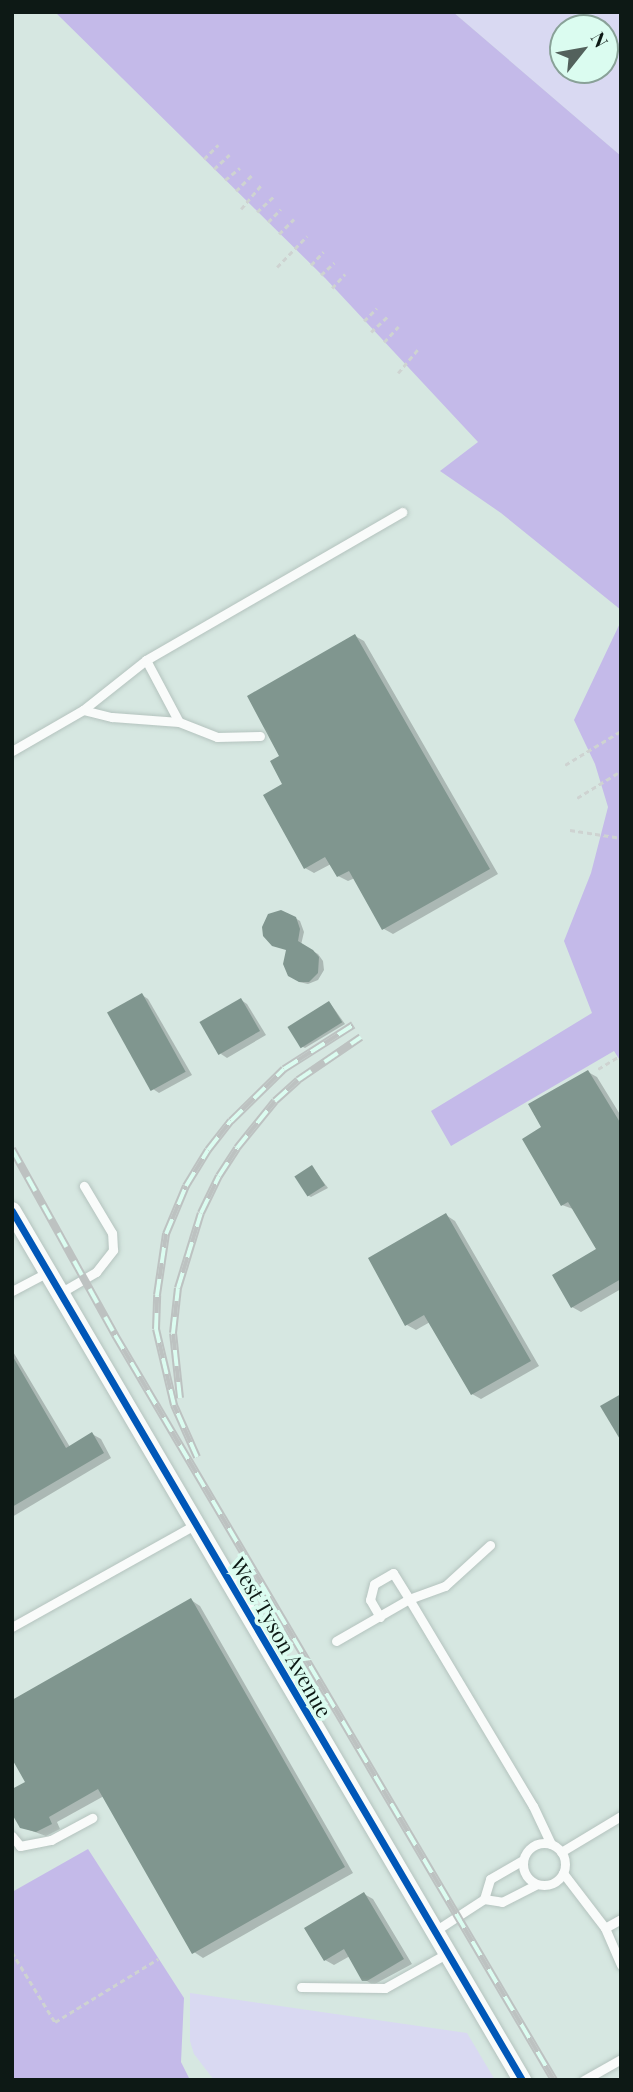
<!DOCTYPE html>
<html>
<head>
<meta charset="utf-8">
<style>
  body { margin:0 }
  #map { position:relative; width:633px; height:2092px; overflow:hidden; background:#d6e7e1; font-family:"Playfair Display",serif }
  div>[style] { position:absolute }
  .green>* { inset:0; background:#d9d9f2 }
  .water>* { inset:0; background:#c4bae9 }
  .shadow>* { inset:0; background:#0003 }
  .building>* { inset:0; background:#80968f; transform-origin:0 0 }
  .path>* { height:2.5px; margin-top:-1.25px; transform-origin:0; background:repeating-linear-gradient(90deg,#ced3d1 0 5px,transparent 0 8.5px) }
  .roads { filter:drop-shadow(0 0 2px #b4c3be) drop-shadow(0 0 2px #b4c3be) }
  .lane>* { height:9px; margin:-4.5px; padding:0 4.5px; transform-origin:4.5px; border-radius:4.5px; background:#f9fbfa }
  .lane>.ring { margin:-4.5px; padding:0; box-sizing:content-box; background:none; border:9px solid #f9fbfa; border-radius:50% }
  .street>* { height:18px; margin:-9px; padding:0 9px; transform-origin:9px; border-radius:9px; background:#f9fbfa }
  .rail>* { height:8px; margin-top:-4px; transform-origin:0; background:repeating-linear-gradient(90deg,#dbfcf0 0 16px,#bdc2c1 0 32px); box-sizing:border-box; border-block:2px solid #bdc2c1 }
  .cycleway>* { height:7px; margin:-3.5px; padding:0 3.5px; transform-origin:3.5px; border-radius:3.5px; background:#0057b8 }
  span { translate:-50% -50%; white-space:nowrap; text-align:center; line-height:1.15; -webkit-text-stroke:7px #dbfcf0; paint-order:stroke }
  .street-label { font-size:21px; color:#0d1915 }
  .frame { position:absolute; inset:0; border:14px solid #0d1915; pointer-events:none }
  .north { position:absolute; left:549px; top:14px; width:70px; height:70px; box-sizing:border-box; background:#dbfcf0; border:2px solid #89a198; border-radius:50%; rotate:59deg; font-size:19px; font-weight:700; line-height:28px; text-align:center; color:#0d1915 }
  .north::after { content:''; display:block; margin:auto; width:24px; height:32px; background:#53615c; clip-path:polygon(50% 0,100% 100%,50% 72%,0 100%) }
</style>
</head>
<body>
<div id="map">
  <div class="green">
    <div style="clip-path:polygon(evenodd,453px 12px,621px 12px,621px 156px,453px 12px,563px 28px,605px 28px,605px 70px,563px 70px,563px 28px)"></div>
    <div style="clip-path:polygon(190px 1993px,467px 2033px,495px 2080px,214px 2080px,194px 2054px,190px 2041px)"></div>
  </div>
  <div class="water">
    <div style="clip-path:polygon(55px 12px,453px 12px,621px 156px,621px 610px,501px 513px,440px 471px,478px 442px,325px 278px)"></div>
    <div style="clip-path:polygon(621px 621px,621px 1062px,614px 1051px,451px 1146px,431px 1111px,592px 1013px,564px 941px,591px 873px,608px 807px,595px 764px,574px 720px)"></div>
    <div style="clip-path:polygon(88px 1849px,184px 1998px,181px 2062px,190px 2080px,12px 2080px,12px 1892px)"></div>
  </div>
  <div class="shadow">
    <div style="clip-path:polygon(355px 636px,364px 641px,498px 874px,393px 934px,384px 929px,355px 878px,348px 881px,338px 876px,331px 864px,314px 873px,305px 868px,285px 785px,282px 756px)"></div>
    <div style="clip-path:polygon(275px 913px,287px 913px,300px 921px,304px 932px,301px 945px,318px 954px,323px 961px,324px 970px,318px 980px,308px 984px,299px 982px)"></div>
    <div style="clip-path:polygon(142px 995px,148px 999px,192px 1075px,159px 1093px,153px 1089px,109px 1013px)"></div>
    <div style="clip-path:polygon(241px 1000px,247px 1004px,266px 1035px,227px 1058px,221px 1054px)"></div>
    <div style="clip-path:polygon(330px 1003px,345px 1024px,305px 1048px,301px 1046px)"></div>
    <div style="clip-path:polygon(588px 1072px,597px 1077px,621px 1116px,621px 1289px,581px 1312px,572px 1307px,598px 1250px,573px 1209px,562px 1205px,544px 1128px)"></div>
    <div style="clip-path:polygon(312px 1167px,328px 1188px,311px 1197px,307px 1195px)"></div>
    <div style="clip-path:polygon(446px 1215px,455px 1221px,539px 1366px,481px 1399px,472px 1394px,430px 1322px,416px 1330px,407px 1325px)"></div>
    <div style="clip-path:polygon(12px 1350px,70px 1447px,92px 1434px,101px 1439px,111px 1458px,12px 1517px)"></div>
    <div style="clip-path:polygon(191px 1600px,200px 1606px,353px 1873px,203px 1958px,194px 1952px,104px 1796px,57px 1822px,60px 1829px,46px 1836px,21px 1827px,27px 1782px)"></div>
    <div style="clip-path:polygon(364px 1894px,373px 1899px,412px 1964px,373px 1985px,364px 1979px,350px 1956px,334px 1965px,325px 1960px)"></div>
  </div>
  <div class="building">
    <div style="clip-path:polygon(355px 634px,490px 869px,382px 930px,349px 871px,337px 877px,325px 857px,304px 869px,263px 795px,282px 784px,270px 761px,279px 756px,247px 696px)"></div>
    <div style="clip-path:polygon(281px 910px,296px 917px,300px 929px,298px 941px,313px 950px,319px 957px,318px 973px,309px 982px,299px 982px,288px 976px,283px 964px,286px 950px,272px 946px,263px 936px,262px 927px,268px 914px)"></div>
    <div style="left:142px;top:993px;width:90px;height:40px;rotate:61deg"></div>
    <div style="left:241px;top:998px;width:38px;height:48px;rotate:60deg"></div>
    <div style="left:329px;top:1001px;width:25px;height:49px;rotate:58deg"></div>
    <div style="clip-path:polygon(588px 1070px,621px 1124px,621px 1279px,571px 1308px,552px 1275px,596px 1249px,568px 1202px,561px 1206px,522px 1139px,541px 1127px,528px 1104px)"></div>
    <div style="left:312px;top:1165px;width:24px;height:21px;rotate:57deg"></div>
    <div style="clip-path:polygon(446px 1213px,531px 1361px,471px 1395px,424px 1315px,405px 1326px,368px 1258px)"></div>
    <div style="clip-path:polygon(12px 1355px,66px 1448px,92px 1432px,104px 1453px,12px 1507px)"></div>
    <div style="clip-path:polygon(621px 1394px,621px 1441px,600px 1406px)"></div>
    <div style="clip-path:polygon(191px 1598px,345px 1867px,192px 1954px,98px 1789px,49px 1817px,52px 1824px,36px 1832px,20px 1828px,12px 1814px,12px 1789px,25px 1782px,12px 1759px,12px 1700px)"></div>
    <div style="clip-path:polygon(364px 1892px,404px 1959px,367px 1981px,362px 1981px,344px 1949px,324px 1961px,304px 1928px)"></div>
  </div>
  <div class="path">
    <div style="left:204px;top:159px;width:20px;rotate:-45deg"></div>
    <div style="left:214px;top:169px;width:21px;rotate:-43deg"></div>
    <div style="left:225px;top:180px;width:19px;rotate:-39deg"></div>
    <div style="left:236px;top:191px;width:23px;rotate:-45deg"></div>
    <div style="left:241px;top:209px;width:31px;rotate:-50deg"></div>
    <div style="left:257px;top:212px;width:23px;rotate:-43deg"></div>
    <div style="left:268px;top:222px;width:18px;rotate:-45deg"></div>
    <div style="left:279px;top:234px;width:21px;rotate:-45deg"></div>
    <div style="left:311px;top:265px;width:18px;rotate:-47deg"></div>
    <div style="left:277px;top:267px;width:43px;rotate:-45.9deg"></div>
    <div style="left:321px;top:275px;width:18px;rotate:-43deg"></div>
    <div style="left:332px;top:288px;width:19px;rotate:-47deg"></div>
    <div style="left:364px;top:321px;width:18px;rotate:-45deg"></div>
    <div style="left:371px;top:332px;width:22px;rotate:-43deg"></div>
    <div style="left:384px;top:342px;width:21px;rotate:-47deg"></div>
    <div style="left:398px;top:373px;width:33px;rotate:-50deg"></div>
    <div style="left:565px;top:765px;width:66px;rotate:-31.3deg"></div>
    <div style="left:577px;top:798px;width:52px;rotate:-31.5deg"></div>
    <div style="left:570px;top:830px;width:52px;rotate:8.9deg"></div>
    <div style="left:598px;top:1069px;width:27px;rotate:-31deg"></div>
    <div style="left:12px;top:1952px;width:82px;rotate:58.4deg"></div>
    <div style="left:55px;top:2022px;width:121px;rotate:-31.5deg"></div>
  </div>
  <div class="roads">
    <div class="lane">
      <div style="left:146px;top:660px;width:70px;rotate:62deg"></div>
      <div style="left:83px;top:710px;width:80px;rotate:-38.4deg"></div>
      <div style="left:146px;top:660px;width:296px;rotate:-30deg"></div>
      <div style="left:12px;top:751px;width:82px;rotate:-30deg"></div>
      <div style="left:83px;top:710px;width:30px;rotate:14deg"></div>
      <div style="left:112px;top:717px;width:67px;rotate:4.3deg"></div>
      <div style="left:179px;top:722px;width:41px;rotate:21.5deg"></div>
      <div style="left:217px;top:737px;width:43px;rotate:-1.3deg"></div>
      <div style="left:12px;top:1291px;width:41px;rotate:-27.8deg"></div>
      <div style="left:60px;top:1293px;width:42px;rotate:-30.3deg"></div>
      <div style="left:96px;top:1272px;width:28px;rotate:-52deg"></div>
      <div style="left:113px;top:1250px;width:17px;rotate:-93deg"></div>
      <div style="left:112px;top:1233px;width:55px;rotate:-120.8deg"></div>
      <div style="left:380px;top:1617px;width:20px;rotate:-120deg"></div>
      <div style="left:370px;top:1600px;width:16px;rotate:-76deg"></div>
      <div style="left:374px;top:1584px;width:22px;rotate:-30deg"></div>
      <div style="left:393px;top:1573px;width:31px;rotate:58deg"></div>
      <div style="left:409px;top:1599px;width:38px;rotate:-20deg"></div>
      <div style="left:445px;top:1586px;width:61px;rotate:-42.3deg"></div>
      <div style="left:12px;top:1627px;width:211px;rotate:-29.2deg"></div>
      <div style="left:336px;top:1641px;width:84px;rotate:-29.9deg"></div>
      <div style="left:409px;top:1599px;width:241px;rotate:59.1deg"></div>
      <div style="left:533px;top:1806px;width:42px;rotate:64.7deg"></div>
      <div style="left:12px;top:1836px;width:13px;rotate:51deg"></div>
      <div style="left:20px;top:1846px;width:32px;rotate:-11deg"></div>
      <div style="left:51px;top:1840px;width:47px;rotate:-28.2deg"></div>
      <div class="ring" style="left:523px;top:1843px;width:33px;height:33px"></div>
      <div style="left:561px;top:1852px;width:70px;rotate:-31deg"></div>
      <div style="left:563px;top:1873px;width:69px;rotate:52.6deg"></div>
      <div style="left:484px;top:1899px;width:18px;rotate:9deg"></div>
      <div style="left:502px;top:1902px;width:38px;rotate:-27deg"></div>
      <div style="left:621px;top:1919px;width:18px;rotate:151deg"></div>
      <div style="left:605px;top:1928px;width:40px;rotate:66.6deg"></div>
      <div style="left:435px;top:1931px;width:59px;rotate:-33.1deg"></div>
      <div style="left:484px;top:1899px;width:21px;rotate:-73deg"></div>
      <div style="left:490px;top:1879px;width:38px;rotate:-30deg"></div>
      <div style="left:301px;top:1987px;width:84px;rotate:0.7deg"></div>
      <div style="left:385px;top:1988px;width:72px;rotate:-29.1deg"></div>
      <div style="left:584px;top:2080px;width:43px;rotate:-29.6deg"></div>
    </div>
    <div class="street">
      <div style="left:12px;top:1211px;width:1008px;rotate:59.59deg"></div>
    </div>
  </div>
  <div class="rail">
    <div style="left:12px;top:1149px;width:213px;rotate:61deg"></div>
    <div style="left:115px;top:1335px;width:865px;rotate:59.49deg"></div>
    <div style="left:180px;top:1398px;width:65px;rotate:-96.1deg"></div>
    <div style="left:173px;top:1333px;width:45px;rotate:-83.7deg"></div>
    <div style="left:178px;top:1288px;width:78px;rotate:-73deg"></div>
    <div style="left:201px;top:1213px;width:41px;rotate:-64.1deg"></div>
    <div style="left:219px;top:1176px;width:33px;rotate:-57deg"></div>
    <div style="left:237px;top:1148px;width:60px;rotate:-51deg"></div>
    <div style="left:275px;top:1101px;width:31px;rotate:-42deg"></div>
    <div style="left:298px;top:1080px;width:76px;rotate:-34.3deg"></div>
    <div style="left:197px;top:1457px;width:57px;rotate:-113.9deg"></div>
    <div style="left:174px;top:1405px;width:78px;rotate:-103.3deg"></div>
    <div style="left:156px;top:1329px;width:34px;rotate:-88deg"></div>
    <div style="left:157px;top:1295px;width:62px;rotate:-81.6deg"></div>
    <div style="left:166px;top:1234px;width:52px;rotate:-67.4deg"></div>
    <div style="left:186px;top:1186px;width:42px;rotate:-58.6deg"></div>
    <div style="left:208px;top:1150px;width:37px;rotate:-52deg"></div>
    <div style="left:231px;top:1121px;width:74px;rotate:-44.5deg"></div>
    <div style="left:284px;top:1069px;width:82px;rotate:-32.5deg"></div>
  </div>
  <div class="cycleway">
    <div style="left:12px;top:1211px;width:1008px;rotate:59.59deg"></div>
  </div>
  <div class="street-label">
    <span style="left:282px;top:1637px;rotate:60deg">West Tyson Avenue</span>
  </div>
  <div class="frame"></div>
  <div class="north">N</div>
</div>
</body>
</html>
